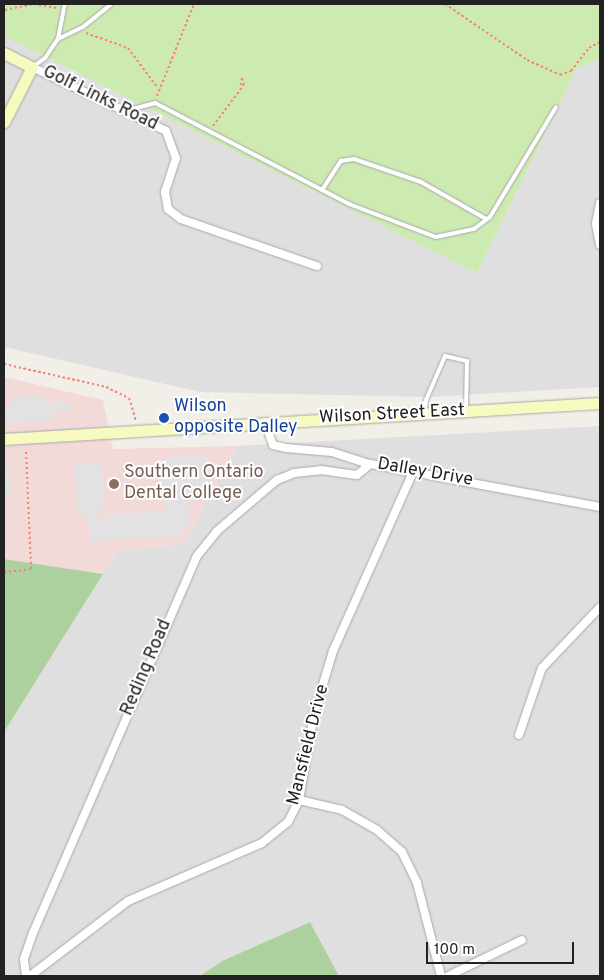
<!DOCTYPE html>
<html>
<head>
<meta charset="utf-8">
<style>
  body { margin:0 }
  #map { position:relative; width:604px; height:980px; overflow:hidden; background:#f2efe9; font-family:Overpass,sans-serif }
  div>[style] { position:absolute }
  .residential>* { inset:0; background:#e0dfdf }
  .commercial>* { inset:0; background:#f2dad9 }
  .grass>* { inset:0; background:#cdebb0 }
  .forest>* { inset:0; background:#add19e }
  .parking>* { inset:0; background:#e2e2e2 }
  .path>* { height:2px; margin-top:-1px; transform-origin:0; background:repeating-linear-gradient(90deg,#fa8072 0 2.5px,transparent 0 5px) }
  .roads { filter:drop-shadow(0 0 1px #a9a9a9) drop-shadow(0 0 1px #a9a9a9) }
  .service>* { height:4px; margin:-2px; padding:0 2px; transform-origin:2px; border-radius:2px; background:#fff }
  .minor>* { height:8px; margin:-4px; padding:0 4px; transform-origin:4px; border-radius:4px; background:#fff }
  .secondary>* { height:11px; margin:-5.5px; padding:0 5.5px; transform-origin:5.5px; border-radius:5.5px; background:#f7fabf }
  .dots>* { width:14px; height:14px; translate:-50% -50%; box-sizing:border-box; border:2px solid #fff; border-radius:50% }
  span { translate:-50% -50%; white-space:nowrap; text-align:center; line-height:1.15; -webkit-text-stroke:4px #fff; paint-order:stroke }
  .street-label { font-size:18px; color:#222 }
  .transit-label { font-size:18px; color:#164399 }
  .left { translate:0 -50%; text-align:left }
  .education-label { font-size:18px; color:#785e54 }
  .frame { position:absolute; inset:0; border:5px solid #222; pointer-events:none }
  .scale { position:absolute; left:426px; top:942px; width:148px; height:22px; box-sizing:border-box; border:2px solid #222; border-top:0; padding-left:6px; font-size:15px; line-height:18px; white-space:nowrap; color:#222; -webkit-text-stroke:4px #fff; paint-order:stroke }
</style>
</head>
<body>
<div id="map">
  <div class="residential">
    <div style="clip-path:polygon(4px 36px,477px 273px,577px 68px,600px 58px,600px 387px,431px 397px,200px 392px,4px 347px)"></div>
    <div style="clip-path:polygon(600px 426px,600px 976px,339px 976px,310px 922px,222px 961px,200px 976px,4px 976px,4px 732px,117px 551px,183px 544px,237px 446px)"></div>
  </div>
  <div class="commercial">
    <div style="clip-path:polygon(4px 377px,103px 400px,113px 449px,237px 446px,183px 544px,117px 551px,103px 574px,4px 559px)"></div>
  </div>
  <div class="grass">
    <div style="clip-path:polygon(4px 4px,600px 4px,600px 58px,577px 68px,477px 273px,4px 36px)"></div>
  </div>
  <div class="forest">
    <div style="clip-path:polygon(4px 559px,103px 574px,4px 732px)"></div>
    <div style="clip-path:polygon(310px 922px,339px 976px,200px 976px,222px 961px)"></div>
  </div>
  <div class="parking">
    <div style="clip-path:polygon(44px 395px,44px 403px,69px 401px,69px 411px,54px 412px,54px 420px,4px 423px,4px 406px,12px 405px,12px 397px)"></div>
    <div style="clip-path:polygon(206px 455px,210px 463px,208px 499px,188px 501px,189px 526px,184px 526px,180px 536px,91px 541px,88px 515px,78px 516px,74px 463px,101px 462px,104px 509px,96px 510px,99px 521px,103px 523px,103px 515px,164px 511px,166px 519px,159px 465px,166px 464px,166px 457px)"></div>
    <div style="clip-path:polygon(4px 465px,9px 465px,12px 494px,4px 495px)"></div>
  </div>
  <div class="path">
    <div style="left:34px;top:4px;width:23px;rotate:10deg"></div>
    <div style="left:445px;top:4px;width:99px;rotate:34.3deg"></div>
    <div style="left:527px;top:60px;width:36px;rotate:24deg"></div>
    <div style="left:560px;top:75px;width:12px;rotate:-20deg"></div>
    <div style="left:571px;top:71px;width:29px;rotate:-52deg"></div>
    <div style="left:589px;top:48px;width:13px;rotate:-29deg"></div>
    <div style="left:5px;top:10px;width:30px;rotate:-12deg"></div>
    <div style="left:86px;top:33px;width:45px;rotate:19.7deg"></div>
    <div style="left:128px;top:48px;width:50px;rotate:53.1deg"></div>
    <div style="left:157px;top:96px;width:99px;rotate:-68.1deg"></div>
    <div style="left:213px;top:126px;width:51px;rotate:-52.9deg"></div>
    <div style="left:244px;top:85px;width:7px;rotate:-106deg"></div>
    <div style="left:242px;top:78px;width:10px;rotate:101deg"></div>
    <div style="left:4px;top:364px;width:105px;rotate:12.7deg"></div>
    <div style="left:106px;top:387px;width:25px;rotate:26deg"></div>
    <div style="left:129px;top:398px;width:24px;rotate:73deg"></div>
    <div style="left:4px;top:572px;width:27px;rotate:-6deg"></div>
    <div style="left:31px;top:569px;width:120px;rotate:-92.4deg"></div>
  </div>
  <div class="roads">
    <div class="service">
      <div style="left:58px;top:39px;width:28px;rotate:-26deg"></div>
      <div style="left:83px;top:27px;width:36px;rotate:-39deg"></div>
      <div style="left:34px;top:66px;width:14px;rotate:-36deg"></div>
      <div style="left:45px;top:58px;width:23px;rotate:-56deg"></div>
      <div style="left:58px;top:39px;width:36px;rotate:-79deg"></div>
      <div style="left:129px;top:110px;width:27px;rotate:-15deg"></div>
      <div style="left:155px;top:103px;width:219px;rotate:27.5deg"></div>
      <div style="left:349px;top:204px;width:93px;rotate:20.8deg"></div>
      <div style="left:436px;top:237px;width:39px;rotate:-12deg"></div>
      <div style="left:474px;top:229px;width:20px;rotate:-37deg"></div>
      <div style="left:490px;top:217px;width:128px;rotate:-59deg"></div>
      <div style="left:322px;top:190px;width:35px;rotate:-57deg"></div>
      <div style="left:341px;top:161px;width:13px;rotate:-9deg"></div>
      <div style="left:354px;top:159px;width:71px;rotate:18.9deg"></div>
      <div style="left:421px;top:182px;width:75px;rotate:29.6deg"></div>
      <div style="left:425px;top:412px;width:12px;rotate:-85deg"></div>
      <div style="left:426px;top:400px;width:48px;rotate:-66.6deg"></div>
      <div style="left:445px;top:356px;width:23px;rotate:13deg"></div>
      <div style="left:467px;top:361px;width:47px;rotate:91.2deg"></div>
    </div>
    <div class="minor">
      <div style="left:32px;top:67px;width:148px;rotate:25.5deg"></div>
      <div style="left:166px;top:131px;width:29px;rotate:70deg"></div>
      <div style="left:176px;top:158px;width:36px;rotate:108deg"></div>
      <div style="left:165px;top:192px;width:17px;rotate:80deg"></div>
      <div style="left:168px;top:209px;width:16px;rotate:38deg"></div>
      <div style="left:181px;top:219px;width:144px;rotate:19.1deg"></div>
      <div style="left:600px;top:203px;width:21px;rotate:101deg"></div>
      <div style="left:596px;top:224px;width:21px;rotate:79deg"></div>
      <div style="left:265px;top:422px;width:24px;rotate:71deg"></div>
      <div style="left:273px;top:445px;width:13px;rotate:13deg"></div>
      <div style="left:286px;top:448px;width:46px;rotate:5deg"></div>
      <div style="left:332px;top:452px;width:40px;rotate:18deg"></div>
      <div style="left:370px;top:464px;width:234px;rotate:10.6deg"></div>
      <div style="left:519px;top:735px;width:71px;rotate:-71.1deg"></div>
      <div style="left:542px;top:668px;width:84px;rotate:-46.4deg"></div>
      <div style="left:299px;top:800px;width:44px;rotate:13.1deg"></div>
      <div style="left:342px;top:810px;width:40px;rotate:29.7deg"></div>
      <div style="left:377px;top:830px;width:33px;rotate:41deg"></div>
      <div style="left:402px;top:852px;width:34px;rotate:64deg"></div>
      <div style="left:417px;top:883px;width:96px;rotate:75.5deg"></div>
      <div style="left:26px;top:976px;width:17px;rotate:-97deg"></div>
      <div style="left:24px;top:959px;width:28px;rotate:-71deg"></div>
      <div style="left:33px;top:933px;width:411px;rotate:-66.5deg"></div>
      <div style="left:197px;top:556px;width:32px;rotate:-51deg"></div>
      <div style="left:217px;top:531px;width:79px;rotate:-40.4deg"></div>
      <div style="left:277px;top:480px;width:18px;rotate:-22deg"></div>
      <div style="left:294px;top:473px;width:27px;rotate:-6deg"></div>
      <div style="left:321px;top:470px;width:36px;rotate:8deg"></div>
      <div style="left:357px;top:475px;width:17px;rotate:-40deg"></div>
      <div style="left:30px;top:976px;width:123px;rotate:-37.4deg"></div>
      <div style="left:128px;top:901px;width:146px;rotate:-23.4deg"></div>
      <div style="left:262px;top:843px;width:33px;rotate:-39deg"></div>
      <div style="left:288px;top:822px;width:25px;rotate:-63deg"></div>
      <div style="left:299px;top:800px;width:87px;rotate:-80.1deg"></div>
      <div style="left:314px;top:714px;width:66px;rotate:-73.2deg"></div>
      <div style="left:333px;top:651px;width:196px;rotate:-65.9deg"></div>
      <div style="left:448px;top:976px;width:82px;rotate:-25.9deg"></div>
    </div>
    <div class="secondary">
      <div style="left:4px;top:53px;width:31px;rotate:27deg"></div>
      <div style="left:32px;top:67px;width:62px;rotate:117deg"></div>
      <div style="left:4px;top:439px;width:597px;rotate:-3.46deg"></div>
    </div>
  </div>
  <div class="dots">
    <div style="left:164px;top:418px;background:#1a4fb4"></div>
    <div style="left:114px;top:484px;background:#8d6e63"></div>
  </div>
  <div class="street-label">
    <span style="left:100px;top:99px;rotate:26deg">Golf Links Road</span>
    <span style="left:392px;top:415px;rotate:-3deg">Wilson Street East</span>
    <span style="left:425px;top:473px;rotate:10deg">Dalley Drive</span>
    <span style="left:147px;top:668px;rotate:-67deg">Reding Road</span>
    <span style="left:309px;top:745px;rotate:-76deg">Mansfield Drive</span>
  </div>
  <div class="transit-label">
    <span class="left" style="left:174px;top:418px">Wilson<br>opposite Dalley</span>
  </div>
  <div class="education-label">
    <span class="left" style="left:124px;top:484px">Southern Ontario<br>Dental College</span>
  </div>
  <div class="frame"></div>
  <div class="scale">100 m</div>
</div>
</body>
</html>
